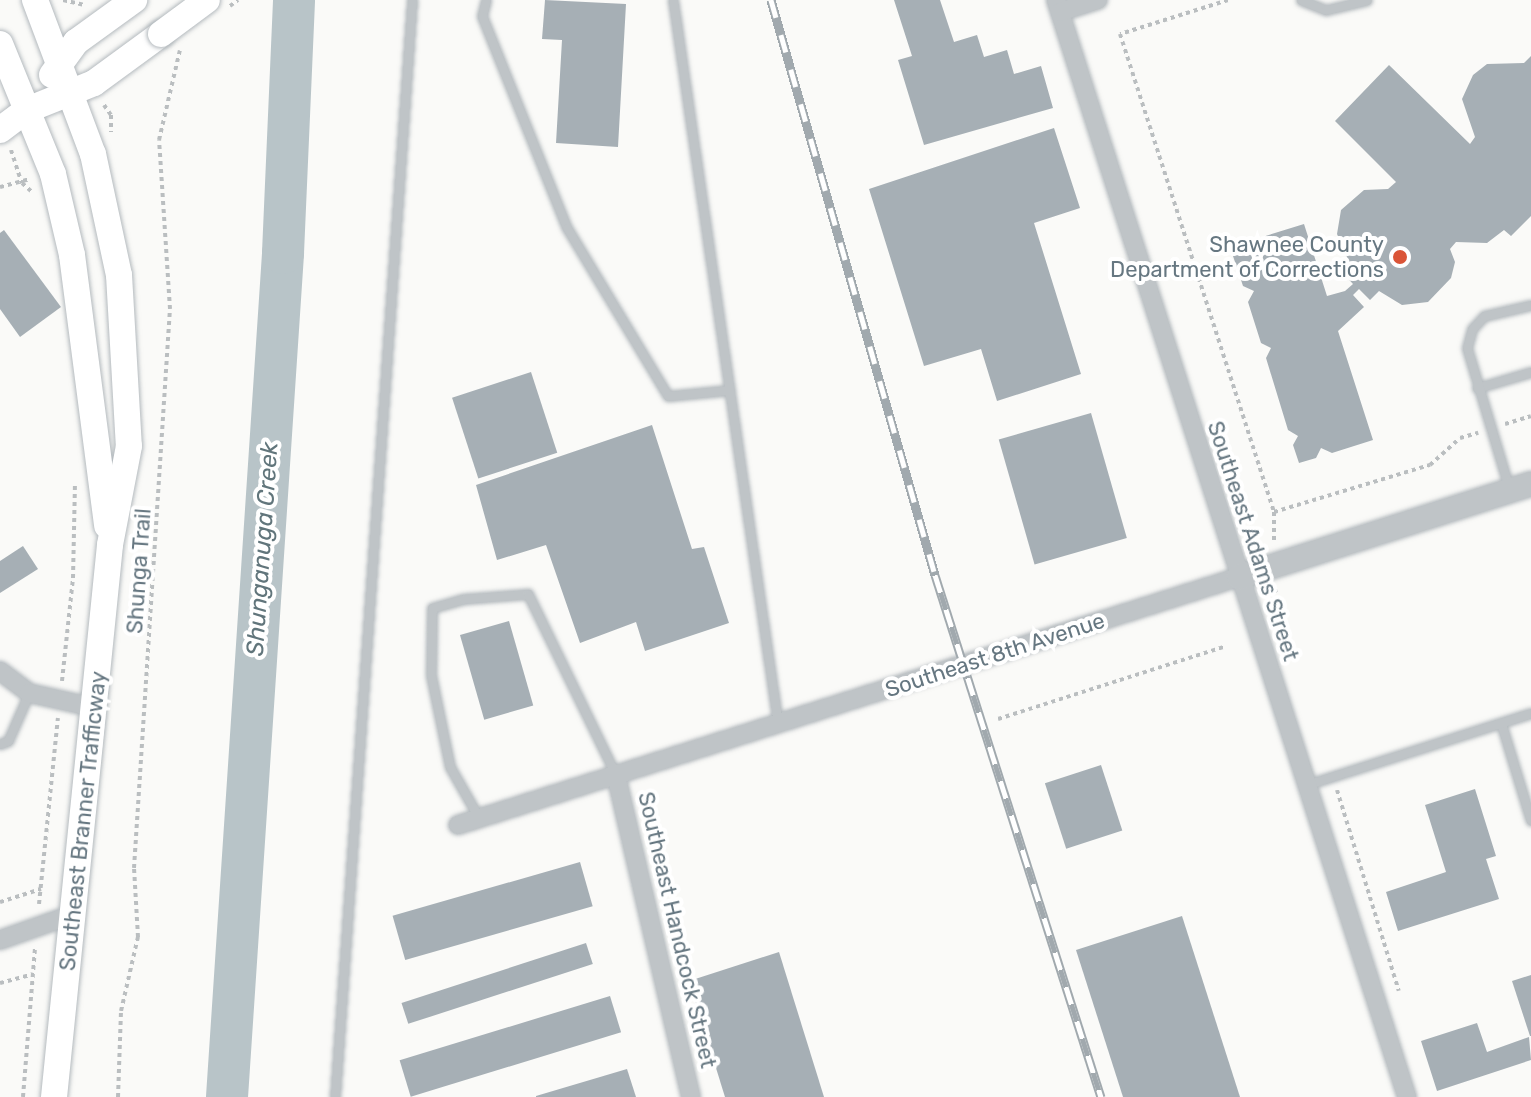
<!DOCTYPE html>
<html>
<head>
<meta charset="utf-8">
<style>
  body { margin:0 }
  #map { position:relative; width:1531px; height:1097px; overflow:hidden; background:#fafaf8; font-family:Rubik,sans-serif }
  div>[style] { position:absolute }
  .river>* { height:42px; margin:-21px; padding:0 21px; transform-origin:21px; border-radius:21px; background:#b8c4c8 }
  .building>* { inset:0; background:#a6afb5; transform-origin:0 0 }
  .path>* { height:4px; margin-top:-2px; transform-origin:0; background:repeating-linear-gradient(90deg,#babec0 0 4px,transparent 0 8px) }
  .roads { filter:drop-shadow(0 0 2px #b4babe) drop-shadow(0 0 2px #b4babe) }
  .service>* { height:9px; margin:-4.5px; padding:0 4.5px; transform-origin:4.5px; border-radius:4.5px; background:#bfc4c7 }
  .minor>* { height:18px; margin:-9px; padding:0 9px; transform-origin:9px; border-radius:9px; background:#bfc4c7 }
  .tertiary>* { height:24px; margin:-12px; padding:0 12px; transform-origin:12px; border-radius:12px; background:#bfc4c7 }
  .secondary>* { height:26px; margin:-13px; padding:0 13px; transform-origin:13px; border-radius:13px; background:#fff }
  .rail>* { height:9px; margin-top:-4.5px; transform-origin:0; background:repeating-linear-gradient(90deg,#fff 0 18px,#a1a9ae 0 36px); box-sizing:border-box; border-block:2px solid #a1a9ae }
  .path-bridge>* { height:4px; margin-top:-2px; transform-origin:0; background:repeating-linear-gradient(90deg,#babec0 0 4px,transparent 0 8px) }
  .bridges { filter:drop-shadow(0 0 2px #b4babe) drop-shadow(0 0 2px #b4babe) }
  .secondary-bridge>* { height:26px; margin:-13px; padding:0 13px; transform-origin:13px; border-radius:13px; background:#fff }
  .dots>* { width:22px; height:22px; translate:-50% -50%; box-sizing:border-box; border:4px solid #fff; border-radius:50% }
  span { translate:-50% -50%; white-space:nowrap; text-align:center; line-height:1.15; -webkit-text-stroke:8px #fff; paint-order:stroke }
  .poi-label { font-size:22px; color:#667781 }
  .right { translate:-100% -50%; text-align:right }
  .street-label { font-size:22px; color:#667781 }
  .water-label { font-size:24px; color:#61757b; font-style:italic }
</style>
</head>
<body>
<div id="map">
  <div class="river">
    <div style="left:227px;top:1097px;width:846px;rotate:-86.2deg"></div>
    <div style="left:283px;top:253px;width:253px;rotate:-87.5deg"></div>
  </div>
  <div class="building">
    <div style="clip-path:polygon(545px 0,626px 4px,618px 147px,556px 143px,562px 40px,542px 39px)"></div>
    <div style="clip-path:polygon(894px 0,940px 0,954px 42px,977px 35px,984px 57px,1007px 50px,1014px 74px,1041px 66px,1053px 108px,924px 145px,898px 60px,912px 56px)"></div>
    <div style="clip-path:polygon(1531px 56px,1531px 216px,1511px 236px,1504px 230px,1487px 243px,1456px 242px,1450px 249px,1455px 262px,1451px 278px,1428px 302px,1402px 305px,1379px 291px,1370px 300px,1359px 289px,1353px 295px,1364px 307px,1338px 331px,1373px 440px,1332px 453px,1321px 448px,1316px 458px,1299px 463px,1293px 445px,1298px 436px,1288px 430px,1266px 358px,1271px 348px,1261px 343px,1248px 302px,1254px 291px,1243px 286px,1230px 247px,1304px 224px,1327px 296px,1345px 291px,1353px 284px,1341px 271px,1350px 264px,1337px 234px,1341px 210px,1364px 190px,1388px 189px,1396px 182px,1335px 121px,1389px 65px,1470px 144px,1475px 137px,1462px 99px,1473px 75px,1487px 64px,1524px 63px)"></div>
    <div style="clip-path:polygon(1054px 128px,1080px 208px,1034px 223px,1081px 374px,997px 401px,981px 349px,924px 366px,869px 189px)"></div>
    <div style="clip-path:polygon(4px 230px,61px 307px,20px 337px,0 309px,0 233px)"></div>
    <div style="left:531px;top:372px;width:85px;height:83px;rotate:72deg"></div>
    <div style="left:1091px;top:413px;width:130px;height:96px;rotate:74deg"></div>
    <div style="clip-path:polygon(652px 425px,692px 549px,704px 547px,729px 623px,645px 651px,636px 622px,580px 643px,546px 545px,497px 560px,476px 485px)"></div>
    <div style="clip-path:polygon(23px 546px,38px 569px,0 593px,0 561px)"></div>
    <div style="left:509px;top:621px;width:88px;height:51px;rotate:74deg"></div>
    <div style="left:1101px;top:765px;width:69px;height:59px;rotate:72deg"></div>
    <div style="clip-path:polygon(1475px 789px,1496px 856px,1486px 859px,1499px 899px,1398px 931px,1386px 892px,1446px 872px,1425px 805px)"></div>
    <div style="left:580px;top:862px;width:46px;height:195px;rotate:74deg"></div>
    <div style="clip-path:polygon(1182px 916px,1240px 1097px,1123px 1097px,1076px 950px)"></div>
    <div style="left:586px;top:943px;width:22px;height:194px;rotate:72deg"></div>
    <div style="clip-path:polygon(779px 952px,824px 1097px,725px 1097px,689px 981px)"></div>
    <div style="clip-path:polygon(1531px 975px,1531px 1036px,1530px 1036px,1512px 981px)"></div>
    <div style="left:610px;top:996px;width:38px;height:220px;rotate:73deg"></div>
    <div style="clip-path:polygon(1477px 1023px,1487px 1052px,1529px 1037px,1531px 1060px,1437px 1091px,1421px 1041px)"></div>
    <div style="clip-path:polygon(627px 1069px,636px 1097px,536px 1097px,536px 1096px)"></div>
  </div>
  <div class="path">
    <div style="left:63px;top:0;width:22px;rotate:13deg"></div>
    <div style="left:1228px;top:0;width:113px;rotate:162.5deg"></div>
    <div style="left:1120px;top:34px;width:502px;rotate:72.14deg"></div>
    <div style="left:1274px;top:512px;width:28px;rotate:90deg"></div>
    <div style="left:104px;top:105px;width:12px;rotate:55deg"></div>
    <div style="left:111px;top:115px;width:17px;rotate:90deg"></div>
    <div style="left:11px;top:150px;width:35px;rotate:72deg"></div>
    <div style="left:22px;top:183px;width:12px;rotate:42deg"></div>
    <div style="left:0;top:187px;width:31px;rotate:-15deg"></div>
    <div style="left:1505px;top:424px;width:27px;rotate:-17deg"></div>
    <div style="left:1274px;top:512px;width:163px;rotate:-16.8deg"></div>
    <div style="left:1430px;top:465px;width:40px;rotate:-42deg"></div>
    <div style="left:1460px;top:438px;width:19px;rotate:-16deg"></div>
    <div style="left:1275px;top:589px;width:41px;rotate:76deg"></div>
    <div style="left:1285px;top:629px;width:6px;rotate:171deg"></div>
    <div style="left:62px;top:681px;width:104px;rotate:-83.9deg"></div>
    <div style="left:73px;top:578px;width:95px;rotate:-88.8deg"></div>
    <div style="left:998px;top:719px;width:237px;rotate:-17.7deg"></div>
    <div style="left:1337px;top:790px;width:210px;rotate:72.9deg"></div>
    <div style="left:0;top:902px;width:43px;rotate:-17.6deg"></div>
    <div style="left:39px;top:904px;width:187px;rotate:-84.2deg"></div>
    <div style="left:0;top:983px;width:34px;rotate:-15deg"></div>
    <div style="left:23px;top:1097px;width:149px;rotate:-85.4deg"></div>
    <div style="left:118px;top:1097px;width:86px;rotate:-88deg"></div>
    <div style="left:121px;top:1011px;width:76px;rotate:-77.1deg"></div>
    <div style="left:138px;top:937px;width:69px;rotate:-93.3deg"></div>
    <div style="left:134px;top:868px;width:560px;rotate:-86.32deg"></div>
    <div style="left:170px;top:309px;width:169px;rotate:-93.7deg"></div>
    <div style="left:159px;top:140px;width:92px;rotate:-76.9deg"></div>
  </div>
  <div class="roads">
    <div class="service">
      <div style="left:486px;top:0;width:16px;rotate:104deg"></div>
      <div style="left:482px;top:16px;width:228px;rotate:68.2deg"></div>
      <div style="left:567px;top:228px;width:196px;rotate:59deg"></div>
      <div style="left:668px;top:396px;width:62px;rotate:-5.5deg"></div>
      <div style="left:673px;top:0;width:732px;rotate:81.75deg"></div>
      <div style="left:1301px;top:0;width:27px;rotate:22deg"></div>
      <div style="left:1326px;top:10px;width:42px;rotate:-13.7deg"></div>
      <div style="left:1477px;top:388px;width:56px;rotate:-16.5deg"></div>
      <div style="left:1509px;top:488px;width:146px;rotate:-106.7deg"></div>
      <div style="left:1467px;top:348px;width:20px;rotate:-75deg"></div>
      <div style="left:1472px;top:329px;width:18px;rotate:-47deg"></div>
      <div style="left:1484px;top:316px;width:48px;rotate:-13.2deg"></div>
      <div style="left:1501px;top:723px;width:102px;rotate:73deg"></div>
      <div style="left:0;top:744px;width:9px;rotate:-21deg"></div>
      <div style="left:8px;top:741px;width:52px;rotate:-66.4deg"></div>
      <div style="left:1309px;top:784px;width:233px;rotate:-17.7deg"></div>
      <div style="left:479px;top:818px;width:59px;rotate:-119.6deg"></div>
      <div style="left:450px;top:767px;width:94px;rotate:-101.7deg"></div>
      <div style="left:431px;top:675px;width:67px;rotate:-89.1deg"></div>
      <div style="left:432px;top:608px;width:33px;rotate:-16deg"></div>
      <div style="left:464px;top:599px;width:64px;rotate:-4.5deg"></div>
      <div style="left:528px;top:594px;width:201px;rotate:64.1deg"></div>
      <div style="left:335px;top:1097px;width:1100px;rotate:-85.98deg"></div>
    </div>
    <div class="minor">
      <div style="left:1056px;top:0;width:1152px;rotate:72.26deg"></div>
      <div style="left:1060px;top:12px;width:40px;rotate:-18deg"></div>
      <div style="left:0;top:671px;width:36px;rotate:37deg"></div>
      <div style="left:29px;top:693px;width:69px;rotate:12.6deg"></div>
      <div style="left:616px;top:775px;width:331px;rotate:76.9deg"></div>
      <div style="left:458px;top:825px;width:819px;rotate:-17.62deg"></div>
      <div style="left:0;top:940px;width:78px;rotate:-19.4deg"></div>
    </div>
    <div class="tertiary">
      <div style="left:1239px;top:577px;width:306px;rotate:-17.7deg"></div>
    </div>
    <div class="secondary">
      <div style="left:35px;top:0;width:165px;rotate:69.4deg"></div>
      <div style="left:93px;top:154px;width:124px;rotate:77.9deg"></div>
      <div style="left:119px;top:275px;width:171px;rotate:86.7deg"></div>
      <div style="left:129px;top:446px;width:101px;rotate:100.9deg"></div>
      <div style="left:110px;top:545px;width:555px;rotate:95.79deg"></div>
      <div style="left:0;top:44px;width:140px;rotate:67.8deg"></div>
      <div style="left:53px;top:174px;width:83px;rotate:76.8deg"></div>
      <div style="left:72px;top:255px;width:273px;rotate:82.6deg"></div>
      <div style="left:52px;top:75px;width:41px;rotate:-54deg"></div>
      <div style="left:76px;top:42px;width:72px;rotate:-35.9deg"></div>
      <div style="left:0;top:130px;width:34px;rotate:-37deg"></div>
      <div style="left:27px;top:110px;width:72px;rotate:-21.9deg"></div>
      <div style="left:94px;top:83px;width:83px;rotate:-36.2deg"></div>
    </div>
  </div>
  <div class="rail">
    <div style="left:771px;top:0;width:598px;rotate:74.08deg"></div>
    <div style="left:935px;top:575px;width:548px;rotate:72.36deg"></div>
  </div>
  <div class="path-bridge">
    <div style="left:230px;top:6px;width:10px;rotate:-37deg"></div>
  </div>
  <div class="bridges">
    <div class="secondary-bridge">
      <div style="left:161px;top:34px;width:57px;rotate:-36.5deg"></div>
    </div>
  </div>
  <div class="dots">
    <div style="left:1400px;top:257px;background:#da5437"></div>
  </div>
  <div class="poi-label">
    <span class="right" style="left:1384px;top:257px">Shawnee County<br>Department of Corrections</span>
  </div>
  <div class="street-label">
    <span style="left:1253px;top:541px;rotate:72deg">Southeast Adams Street</span>
    <span style="left:139px;top:571px;rotate:-86deg">Shunga Trail</span>
    <span style="left:995px;top:655px;rotate:-18deg">Southeast 8th Avenue</span>
    <span style="left:83px;top:821px;rotate:-84deg">Southeast Branner Trafficway</span>
    <span style="left:677px;top:930px;rotate:77deg">Southeast Handcock Street</span>
  </div>
  <div class="water-label">
    <span style="left:263px;top:549px;rotate:-86deg">Shunganuga Creek</span>
  </div>
</div>
</body>
</html>
